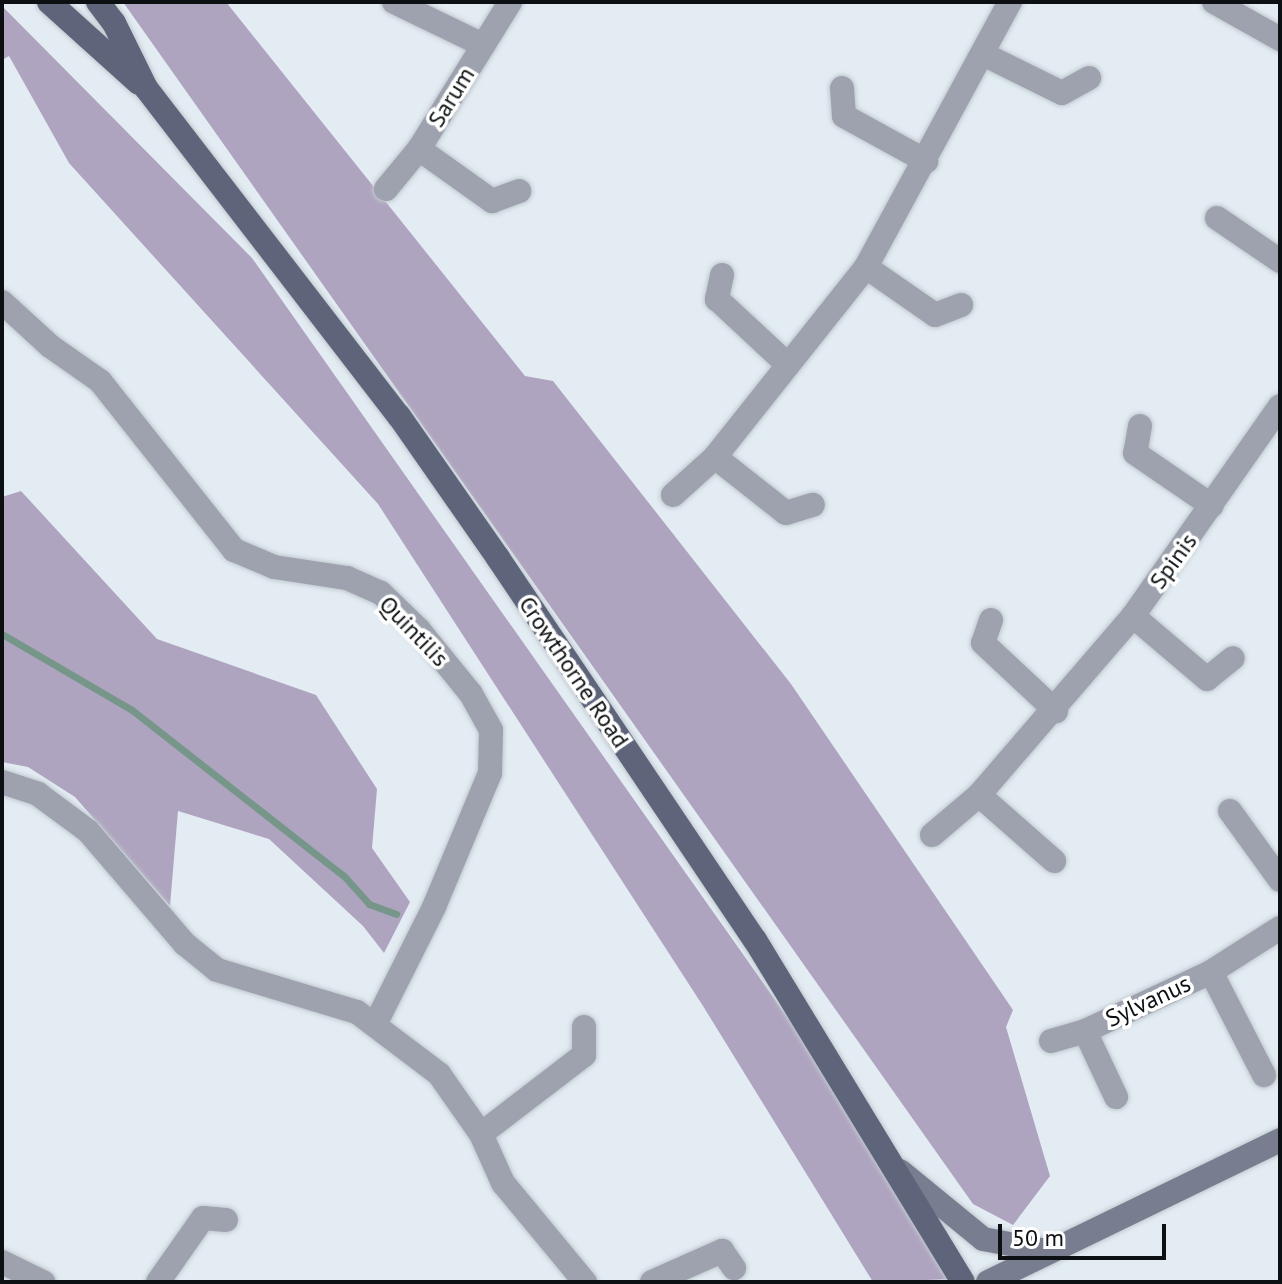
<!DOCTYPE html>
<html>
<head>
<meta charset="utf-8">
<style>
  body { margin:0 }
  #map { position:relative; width:1282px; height:1284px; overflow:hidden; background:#e3ecf3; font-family:"PT Sans",sans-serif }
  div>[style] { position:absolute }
  .forest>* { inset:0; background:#afa4bf }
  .stream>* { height:7px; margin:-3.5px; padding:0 3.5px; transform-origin:3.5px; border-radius:3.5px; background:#77968a }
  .roads { filter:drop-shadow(0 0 2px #c1c9cf) drop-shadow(0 0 2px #c1c9cf) }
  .street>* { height:24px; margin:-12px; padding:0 12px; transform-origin:12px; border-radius:12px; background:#9da2ae }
  .secondary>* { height:24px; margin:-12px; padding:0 12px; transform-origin:12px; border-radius:12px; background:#787e8f }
  .primary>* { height:24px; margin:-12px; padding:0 12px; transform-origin:12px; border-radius:12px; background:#5e657a }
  span { translate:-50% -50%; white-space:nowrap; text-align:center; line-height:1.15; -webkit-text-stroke:7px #fff; paint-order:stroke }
  .street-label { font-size:24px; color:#0d1012 }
  .frame { position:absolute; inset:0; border:4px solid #0d1012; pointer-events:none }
  .scale { position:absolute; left:998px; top:1224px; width:168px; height:36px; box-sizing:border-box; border:4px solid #0d1012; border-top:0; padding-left:10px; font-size:24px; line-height:28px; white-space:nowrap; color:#0d1012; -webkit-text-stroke:6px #fff; paint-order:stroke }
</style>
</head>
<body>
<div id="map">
  <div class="forest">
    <div style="clip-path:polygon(123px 2px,226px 2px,525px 376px,553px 381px,791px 684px,1013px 1010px,1006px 1027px,1050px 1176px,1013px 1225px,973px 1204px)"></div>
    <div style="clip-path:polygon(2px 6px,252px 258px,857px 1116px,953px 1279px,873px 1282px,703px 1006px,378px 504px,69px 163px,9px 56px,2px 60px)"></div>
    <div style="clip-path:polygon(21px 491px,157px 639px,316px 695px,377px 789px,372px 848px,410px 902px,384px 953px,363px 926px,269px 839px,178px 811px,170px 906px,75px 797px,28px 767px,2px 762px,2px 497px)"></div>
  </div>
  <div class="stream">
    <div style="left:2px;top:634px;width:151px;rotate:30.3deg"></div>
    <div style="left:132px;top:710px;width:269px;rotate:38.1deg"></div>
    <div style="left:344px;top:876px;width:38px;rotate:48deg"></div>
    <div style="left:369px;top:904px;width:29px;rotate:20deg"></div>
  </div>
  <div class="roads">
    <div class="street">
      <div style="left:394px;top:2px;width:99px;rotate:25.8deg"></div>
      <div style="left:1214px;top:2px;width:76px;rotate:29.3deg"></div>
      <div style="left:983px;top:54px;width:88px;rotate:26.3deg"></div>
      <div style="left:1062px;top:93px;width:31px;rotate:-29deg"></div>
      <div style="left:842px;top:88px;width:28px;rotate:86deg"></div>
      <div style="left:844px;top:116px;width:94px;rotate:28.8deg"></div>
      <div style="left:419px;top:149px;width:90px;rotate:35.5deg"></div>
      <div style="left:492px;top:201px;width:29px;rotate:-20deg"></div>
      <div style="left:386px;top:189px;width:52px;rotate:-50.5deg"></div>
      <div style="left:419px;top:149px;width:173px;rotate:-58.2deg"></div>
      <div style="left:1217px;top:218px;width:76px;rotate:34.3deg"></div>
      <div style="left:866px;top:267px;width:84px;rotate:34.8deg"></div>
      <div style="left:935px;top:315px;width:28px;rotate:-21deg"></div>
      <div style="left:722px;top:275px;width:25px;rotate:102deg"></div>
      <div style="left:717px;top:299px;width:96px;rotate:42.9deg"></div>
      <div style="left:2px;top:302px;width:65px;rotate:42.5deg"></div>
      <div style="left:50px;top:346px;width:61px;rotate:35deg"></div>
      <div style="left:100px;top:381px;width:216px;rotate:51.6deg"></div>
      <div style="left:234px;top:550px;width:43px;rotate:23deg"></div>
      <div style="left:274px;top:567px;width:74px;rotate:8.6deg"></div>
      <div style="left:347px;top:578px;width:37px;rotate:24deg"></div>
      <div style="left:381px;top:593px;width:53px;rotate:44.2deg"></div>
      <div style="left:419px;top:630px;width:82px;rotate:50.9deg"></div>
      <div style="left:471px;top:694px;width:41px;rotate:60.9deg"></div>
      <div style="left:491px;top:730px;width:43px;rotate:91.3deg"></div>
      <div style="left:490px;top:773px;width:145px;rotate:112.7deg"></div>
      <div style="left:434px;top:907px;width:130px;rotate:116.6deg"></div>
      <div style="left:1140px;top:426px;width:27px;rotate:100deg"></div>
      <div style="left:1135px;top:453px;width:93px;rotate:34.5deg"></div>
      <div style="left:715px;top:457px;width:90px;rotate:38.3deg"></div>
      <div style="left:786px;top:513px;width:28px;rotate:-17deg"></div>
      <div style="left:673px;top:495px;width:57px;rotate:-42.1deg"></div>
      <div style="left:715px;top:457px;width:243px;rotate:-51.5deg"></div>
      <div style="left:866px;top:267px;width:302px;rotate:-61.5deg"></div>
      <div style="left:1133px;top:616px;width:97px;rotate:40.4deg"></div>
      <div style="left:1207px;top:679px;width:33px;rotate:-39deg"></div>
      <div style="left:991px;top:620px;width:24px;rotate:109deg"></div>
      <div style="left:983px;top:643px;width:100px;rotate:43deg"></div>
      <div style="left:2px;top:782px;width:38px;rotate:18deg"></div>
      <div style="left:38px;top:794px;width:62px;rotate:36.5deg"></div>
      <div style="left:88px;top:831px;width:149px;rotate:49.4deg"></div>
      <div style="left:185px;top:944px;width:41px;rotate:39.1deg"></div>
      <div style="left:217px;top:970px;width:146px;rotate:16.7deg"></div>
      <div style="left:357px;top:1012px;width:103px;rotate:37.1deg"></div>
      <div style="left:439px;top:1074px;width:73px;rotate:55deg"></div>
      <div style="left:481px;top:1134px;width:54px;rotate:65.8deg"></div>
      <div style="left:503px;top:1183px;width:129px;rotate:50.4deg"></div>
      <div style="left:979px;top:795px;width:100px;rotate:41.3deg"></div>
      <div style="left:1230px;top:811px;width:85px;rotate:54.1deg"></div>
      <div style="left:932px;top:835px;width:62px;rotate:-40.4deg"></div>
      <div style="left:979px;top:795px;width:236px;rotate:-49.3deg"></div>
      <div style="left:1133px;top:616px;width:256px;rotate:-55deg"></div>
      <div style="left:1211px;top:972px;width:116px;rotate:62.8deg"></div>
      <div style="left:1085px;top:1031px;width:73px;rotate:64.8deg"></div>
      <div style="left:1051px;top:1041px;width:35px;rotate:-16deg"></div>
      <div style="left:1085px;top:1031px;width:139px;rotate:-25.1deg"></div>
      <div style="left:1211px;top:972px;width:82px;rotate:-32.5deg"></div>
      <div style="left:481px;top:1134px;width:130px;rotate:-37.5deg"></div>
      <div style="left:584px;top:1055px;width:28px;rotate:-90deg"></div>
      <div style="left:2px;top:1262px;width:46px;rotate:26deg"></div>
      <div style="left:158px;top:1282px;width:78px;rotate:-54.9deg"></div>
      <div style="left:203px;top:1218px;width:23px;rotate:5deg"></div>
      <div style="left:652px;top:1282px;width:77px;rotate:-23.9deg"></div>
      <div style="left:722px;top:1251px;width:21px;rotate:55deg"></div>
    </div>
    <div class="secondary">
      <div style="left:900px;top:1171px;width:107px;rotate:39.3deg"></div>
      <div style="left:983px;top:1239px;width:65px;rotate:10.6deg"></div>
      <div style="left:988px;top:1282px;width:325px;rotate:-25.9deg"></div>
    </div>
    <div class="primary">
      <div style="left:49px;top:2px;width:121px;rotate:42deg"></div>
      <div style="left:98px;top:2px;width:26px;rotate:53deg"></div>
      <div style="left:114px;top:23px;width:72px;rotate:63.8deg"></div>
      <div style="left:146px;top:88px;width:414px;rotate:52.4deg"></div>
      <div style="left:399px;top:416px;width:173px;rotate:55.1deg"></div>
      <div style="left:498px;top:558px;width:460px;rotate:56.1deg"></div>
      <div style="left:755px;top:940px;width:400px;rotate:58.7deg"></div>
    </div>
  </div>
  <div class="street-label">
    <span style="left:451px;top:97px;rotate:-58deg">Sarum</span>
    <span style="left:1173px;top:561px;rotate:-54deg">Spinis</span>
    <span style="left:414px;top:631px;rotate:46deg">Quintilis</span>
    <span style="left:574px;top:672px;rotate:56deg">Crowthorne Road</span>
    <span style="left:1148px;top:1001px;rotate:-25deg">Sylvanus</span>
  </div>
  <div class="frame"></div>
  <div class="scale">50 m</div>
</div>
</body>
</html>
